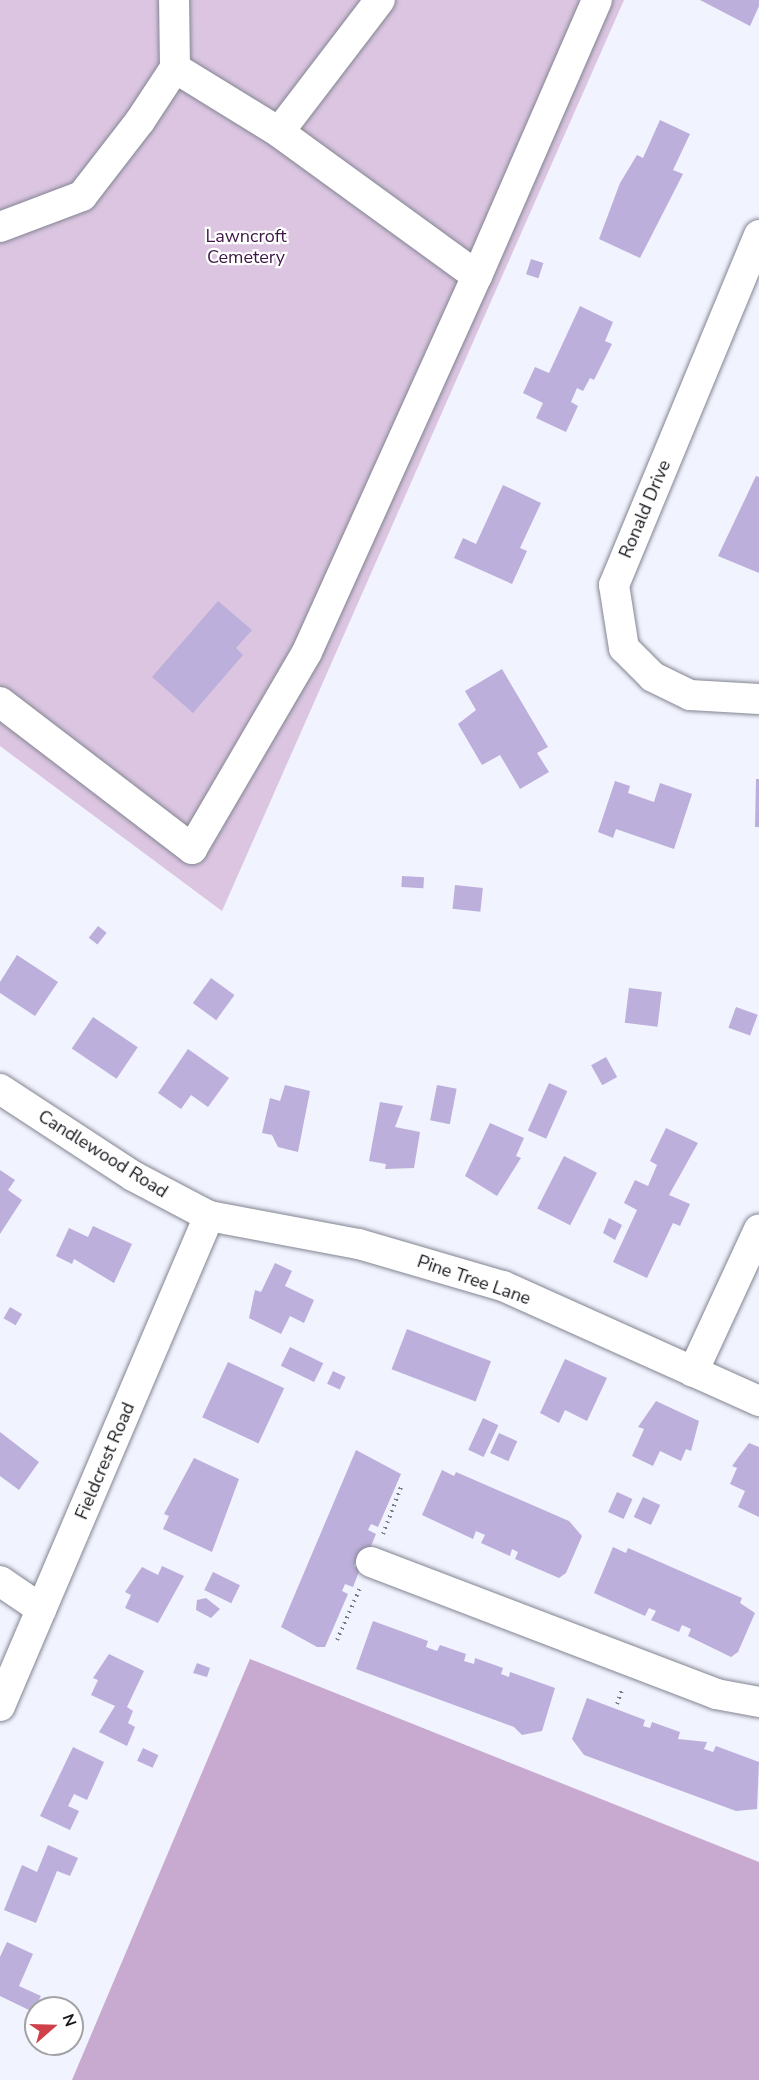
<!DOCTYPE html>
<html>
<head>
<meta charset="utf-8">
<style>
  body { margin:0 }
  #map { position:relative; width:759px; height:2080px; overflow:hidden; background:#f1f3fe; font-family:"Nunito Sans",sans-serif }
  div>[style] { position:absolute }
  .green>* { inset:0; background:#dbc5e1 }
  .forest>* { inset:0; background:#c8a9cf }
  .building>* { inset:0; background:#bcafdb; transform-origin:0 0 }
  .path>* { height:4px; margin-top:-2px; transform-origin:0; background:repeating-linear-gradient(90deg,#797b83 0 1.5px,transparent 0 6px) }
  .roads { filter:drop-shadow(0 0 2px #828591) drop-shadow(0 0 2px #828591) }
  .minor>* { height:30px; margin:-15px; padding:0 15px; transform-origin:15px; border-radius:15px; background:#fff }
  span { translate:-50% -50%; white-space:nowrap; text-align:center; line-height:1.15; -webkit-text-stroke:4.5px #fff; paint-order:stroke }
  .park-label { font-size:18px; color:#3d1747 }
  .street-label { font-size:18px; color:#17181d }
  .north { position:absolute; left:24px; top:1996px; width:60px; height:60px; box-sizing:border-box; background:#fff; border:2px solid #a2a3a5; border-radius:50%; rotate:70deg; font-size:16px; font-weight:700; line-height:24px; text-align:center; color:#17181d }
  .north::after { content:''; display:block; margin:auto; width:21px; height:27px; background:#cf4048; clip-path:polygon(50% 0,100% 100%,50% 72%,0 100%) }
</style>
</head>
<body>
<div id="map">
  <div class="green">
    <div style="clip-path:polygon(0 0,624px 0,222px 911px,0 746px)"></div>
  </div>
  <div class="forest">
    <div style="clip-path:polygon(250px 1659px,759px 1862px,759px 2080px,72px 2080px)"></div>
  </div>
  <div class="building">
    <div style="clip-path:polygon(700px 0,759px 0,759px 6px,750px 26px)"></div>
    <div style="clip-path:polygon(660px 120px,690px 134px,673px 170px,683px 174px,640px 258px,599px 239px,620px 183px,637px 155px,643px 158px)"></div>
    <div style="left:531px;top:259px;width:13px;height:16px;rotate:18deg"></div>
    <div style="clip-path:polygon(580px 306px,613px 322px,605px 341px,612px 344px,594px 380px,590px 378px,583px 391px,577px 388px,571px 402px,578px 406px,566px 432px,536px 418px,543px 403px,523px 393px,535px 367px,549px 373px)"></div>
    <div style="clip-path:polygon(756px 476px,759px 477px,759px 573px,718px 556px)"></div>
    <div style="clip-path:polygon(503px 485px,541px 503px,520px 548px,527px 551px,512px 584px,454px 558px,463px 538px,476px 544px)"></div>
    <div style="clip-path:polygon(218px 601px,252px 630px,236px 648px,243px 655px,193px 713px,152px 677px)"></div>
    <div style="clip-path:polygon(502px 669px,548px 747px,537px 753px,549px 772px,520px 789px,500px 755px,482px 765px,458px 724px,476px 710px,465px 691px)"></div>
    <div style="clip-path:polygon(756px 779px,759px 779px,759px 827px,755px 827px)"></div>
    <div style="clip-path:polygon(615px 781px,630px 786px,628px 793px,654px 802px,660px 783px,692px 794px,674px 849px,616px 829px,613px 838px,598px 832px)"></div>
    <div style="left:402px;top:876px;width:22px;height:11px;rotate:3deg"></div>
    <div style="left:455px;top:885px;width:28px;height:24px;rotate:6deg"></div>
    <div style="left:98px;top:926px;width:11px;height:15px;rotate:38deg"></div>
    <div style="clip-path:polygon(17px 955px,58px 982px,35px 1016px,0 993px,0 982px)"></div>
    <div style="left:211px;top:978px;width:29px;height:31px;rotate:36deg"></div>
    <div style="left:629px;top:988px;width:33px;height:35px;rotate:7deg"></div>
    <div style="left:736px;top:1007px;width:23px;height:22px;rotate:20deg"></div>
    <div style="left:93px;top:1017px;width:54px;height:38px;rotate:34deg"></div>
    <div style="clip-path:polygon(188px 1049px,229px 1078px,208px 1107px,191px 1095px,181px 1109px,158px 1093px)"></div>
    <div style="left:606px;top:1057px;width:23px;height:17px;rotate:61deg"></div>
    <div style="left:549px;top:1083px;width:20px;height:52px;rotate:24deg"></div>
    <div style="clip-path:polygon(285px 1085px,310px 1091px,298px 1152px,278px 1147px,272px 1135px,262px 1133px,270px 1098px,280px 1101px)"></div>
    <div style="left:437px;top:1085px;width:20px;height:36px;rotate:11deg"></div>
    <div style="clip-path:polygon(380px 1102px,403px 1106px,395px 1127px,420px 1132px,414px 1168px,385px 1169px,386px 1164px,369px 1161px)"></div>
    <div style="clip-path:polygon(490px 1123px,524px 1138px,516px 1156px,521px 1158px,497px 1196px,465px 1176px)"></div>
    <div style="clip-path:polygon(666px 1128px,698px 1143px,669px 1195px,690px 1204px,680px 1226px,673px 1223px,647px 1278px,613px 1262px,637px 1210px,624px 1203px,635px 1180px,648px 1186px,657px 1165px,650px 1161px)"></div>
    <div style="left:564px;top:1156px;width:37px;height:59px;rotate:27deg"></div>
    <div style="clip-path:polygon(0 1170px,15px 1180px,8px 1190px,22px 1200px,0 1234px)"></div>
    <div style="clip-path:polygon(609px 1218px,622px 1225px,615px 1240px,603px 1233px)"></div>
    <div style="clip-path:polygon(93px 1226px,132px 1244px,114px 1283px,74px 1259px,72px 1264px,56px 1256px,69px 1228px,88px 1237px)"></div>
    <div style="clip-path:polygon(275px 1263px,292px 1271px,285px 1286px,314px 1300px,304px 1323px,290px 1316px,281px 1334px,249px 1318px,255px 1290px,261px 1292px)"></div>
    <div style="left:10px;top:1307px;width:14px;height:13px;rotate:30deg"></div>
    <div style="left:407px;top:1329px;width:90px;height:43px;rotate:21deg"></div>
    <div style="left:290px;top:1347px;width:37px;height:21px;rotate:26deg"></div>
    <div style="clip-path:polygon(565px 1359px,607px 1378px,587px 1421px,565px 1410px,559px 1423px,540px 1413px)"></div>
    <div style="left:228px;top:1362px;width:62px;height:61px;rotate:25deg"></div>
    <div style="left:333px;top:1371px;width:14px;height:14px;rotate:25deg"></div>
    <div style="clip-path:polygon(656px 1401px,699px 1421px,691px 1451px,686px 1449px,681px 1461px,660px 1451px,653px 1466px,632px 1456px,644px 1429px,638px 1427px)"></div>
    <div style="left:483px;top:1418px;width:17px;height:35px;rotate:25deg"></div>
    <div style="clip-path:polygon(0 1432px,39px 1462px,19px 1490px,0 1476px)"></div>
    <div style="left:499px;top:1433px;width:20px;height:22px;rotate:24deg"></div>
    <div style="clip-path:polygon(749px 1443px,759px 1447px,759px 1517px,738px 1507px,745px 1491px,730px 1484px,737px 1468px,732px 1466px)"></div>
    <div style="clip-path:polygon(356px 1450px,401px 1474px,378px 1527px,371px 1524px,368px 1530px,376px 1534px,364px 1563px,357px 1560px,354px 1566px,360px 1569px,353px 1587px,345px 1584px,342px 1591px,348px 1594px,325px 1647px,317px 1647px,281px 1627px)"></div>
    <div style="clip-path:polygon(194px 1458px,239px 1479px,212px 1552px,163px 1529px,169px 1516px,164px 1514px)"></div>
    <div style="clip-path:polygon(442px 1470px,454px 1476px,456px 1472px,569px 1521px,582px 1536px,566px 1573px,559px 1578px,515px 1559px,518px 1552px,512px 1549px,510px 1556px,481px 1543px,485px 1535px,476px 1531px,473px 1539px,422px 1515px)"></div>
    <div style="left:617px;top:1492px;width:17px;height:22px;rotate:24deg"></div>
    <div style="left:643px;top:1497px;width:19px;height:22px;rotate:25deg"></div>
    <div style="clip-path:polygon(613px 1547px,626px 1553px,628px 1548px,742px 1598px,740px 1603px,755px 1613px,738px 1652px,731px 1657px,688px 1636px,691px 1629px,682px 1625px,679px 1632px,651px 1620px,656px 1611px,649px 1608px,645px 1616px,594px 1593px)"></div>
    <div style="clip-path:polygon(162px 1566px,184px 1576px,158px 1623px,125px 1608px,131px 1595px,125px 1592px,142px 1567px,158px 1575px)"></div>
    <div style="left:213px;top:1572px;width:30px;height:20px;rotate:26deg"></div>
    <div style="clip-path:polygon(206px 1598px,220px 1609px,211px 1618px,196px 1610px,197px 1600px)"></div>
    <div style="clip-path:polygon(373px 1621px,428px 1641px,426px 1647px,437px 1651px,440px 1645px,466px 1654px,464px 1661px,474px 1664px,475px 1658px,503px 1668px,501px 1674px,509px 1677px,510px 1672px,555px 1688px,542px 1731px,522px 1735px,514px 1727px,356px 1669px)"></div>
    <div style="clip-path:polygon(109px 1654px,144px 1671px,127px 1707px,133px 1711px,128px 1723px,135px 1727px,127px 1746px,99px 1732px,115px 1706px,91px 1695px,98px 1680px,93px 1678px)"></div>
    <div style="clip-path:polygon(197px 1663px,210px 1668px,207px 1677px,193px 1673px)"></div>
    <div style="clip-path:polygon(587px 1698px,645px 1720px,643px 1726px,650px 1728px,652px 1722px,680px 1732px,678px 1739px,707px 1742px,704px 1749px,713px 1752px,716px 1746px,759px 1762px,757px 1809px,736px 1811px,584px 1755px,572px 1739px)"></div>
    <div style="clip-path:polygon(73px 1747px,104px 1762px,87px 1800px,74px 1794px,68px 1806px,79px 1811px,70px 1830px,40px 1816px)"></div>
    <div style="left:143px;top:1748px;width:17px;height:14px;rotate:25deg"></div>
    <div style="clip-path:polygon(48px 1845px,78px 1858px,70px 1876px,57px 1871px,36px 1923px,4px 1910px,22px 1865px,37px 1872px)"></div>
    <div style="clip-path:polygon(7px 1942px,33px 1954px,19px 1986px,41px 1996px,33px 2012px,0 1996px,0 1957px)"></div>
  </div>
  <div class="path">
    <div style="left:383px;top:1534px;width:50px;rotate:-69deg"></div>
    <div style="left:337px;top:1640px;width:57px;rotate:-66.1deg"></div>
    <div style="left:617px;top:1704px;width:15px;rotate:-70deg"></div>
  </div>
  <div class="roads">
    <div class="minor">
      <div style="left:279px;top:132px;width:166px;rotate:-52.6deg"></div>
      <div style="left:0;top:227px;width:88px;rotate:-20.7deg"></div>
      <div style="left:82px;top:196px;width:95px;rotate:-52.3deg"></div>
      <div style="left:140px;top:121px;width:64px;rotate:-56.6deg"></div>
      <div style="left:175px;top:68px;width:68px;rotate:-90.8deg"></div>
      <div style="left:759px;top:235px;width:379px;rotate:112.5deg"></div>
      <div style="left:614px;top:585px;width:64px;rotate:81deg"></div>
      <div style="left:624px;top:648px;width:41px;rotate:45deg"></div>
      <div style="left:653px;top:677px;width:41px;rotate:25.9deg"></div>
      <div style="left:690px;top:695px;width:69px;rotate:3.3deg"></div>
      <div style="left:477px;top:276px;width:301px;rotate:-66.5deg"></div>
      <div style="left:0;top:702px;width:242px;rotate:37.4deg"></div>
      <div style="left:192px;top:849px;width:228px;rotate:-59.7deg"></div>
      <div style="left:307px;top:652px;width:413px;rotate:-65.7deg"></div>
      <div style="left:477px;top:276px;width:245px;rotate:-144deg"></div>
      <div style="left:279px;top:132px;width:122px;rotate:-148.4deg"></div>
      <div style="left:0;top:1089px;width:159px;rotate:33.2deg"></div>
      <div style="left:133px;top:1176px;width:86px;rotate:27.8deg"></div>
      <div style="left:209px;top:1216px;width:153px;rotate:10.6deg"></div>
      <div style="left:359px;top:1244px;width:150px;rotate:16.3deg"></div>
      <div style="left:503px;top:1286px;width:281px;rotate:24.2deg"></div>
      <div style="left:693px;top:1372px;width:157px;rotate:-65.2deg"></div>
      <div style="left:371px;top:1562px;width:369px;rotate:20.9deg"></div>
      <div style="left:716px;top:1694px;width:44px;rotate:10.5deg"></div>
      <div style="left:0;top:1581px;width:50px;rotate:34.3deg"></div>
      <div style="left:0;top:1706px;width:533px;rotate:-66.9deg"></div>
    </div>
  </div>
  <div class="park-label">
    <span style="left:246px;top:247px">Lawncroft<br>Cemetery</span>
  </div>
  <div class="street-label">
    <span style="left:645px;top:509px;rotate:-67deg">Ronald Drive</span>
    <span style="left:103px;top:1154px;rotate:32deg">Candlewood Road</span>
    <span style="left:474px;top:1280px;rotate:19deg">Pine Tree Lane</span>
    <span style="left:105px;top:1461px;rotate:-67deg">Fieldcrest Road</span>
  </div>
  <div class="north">N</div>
</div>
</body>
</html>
